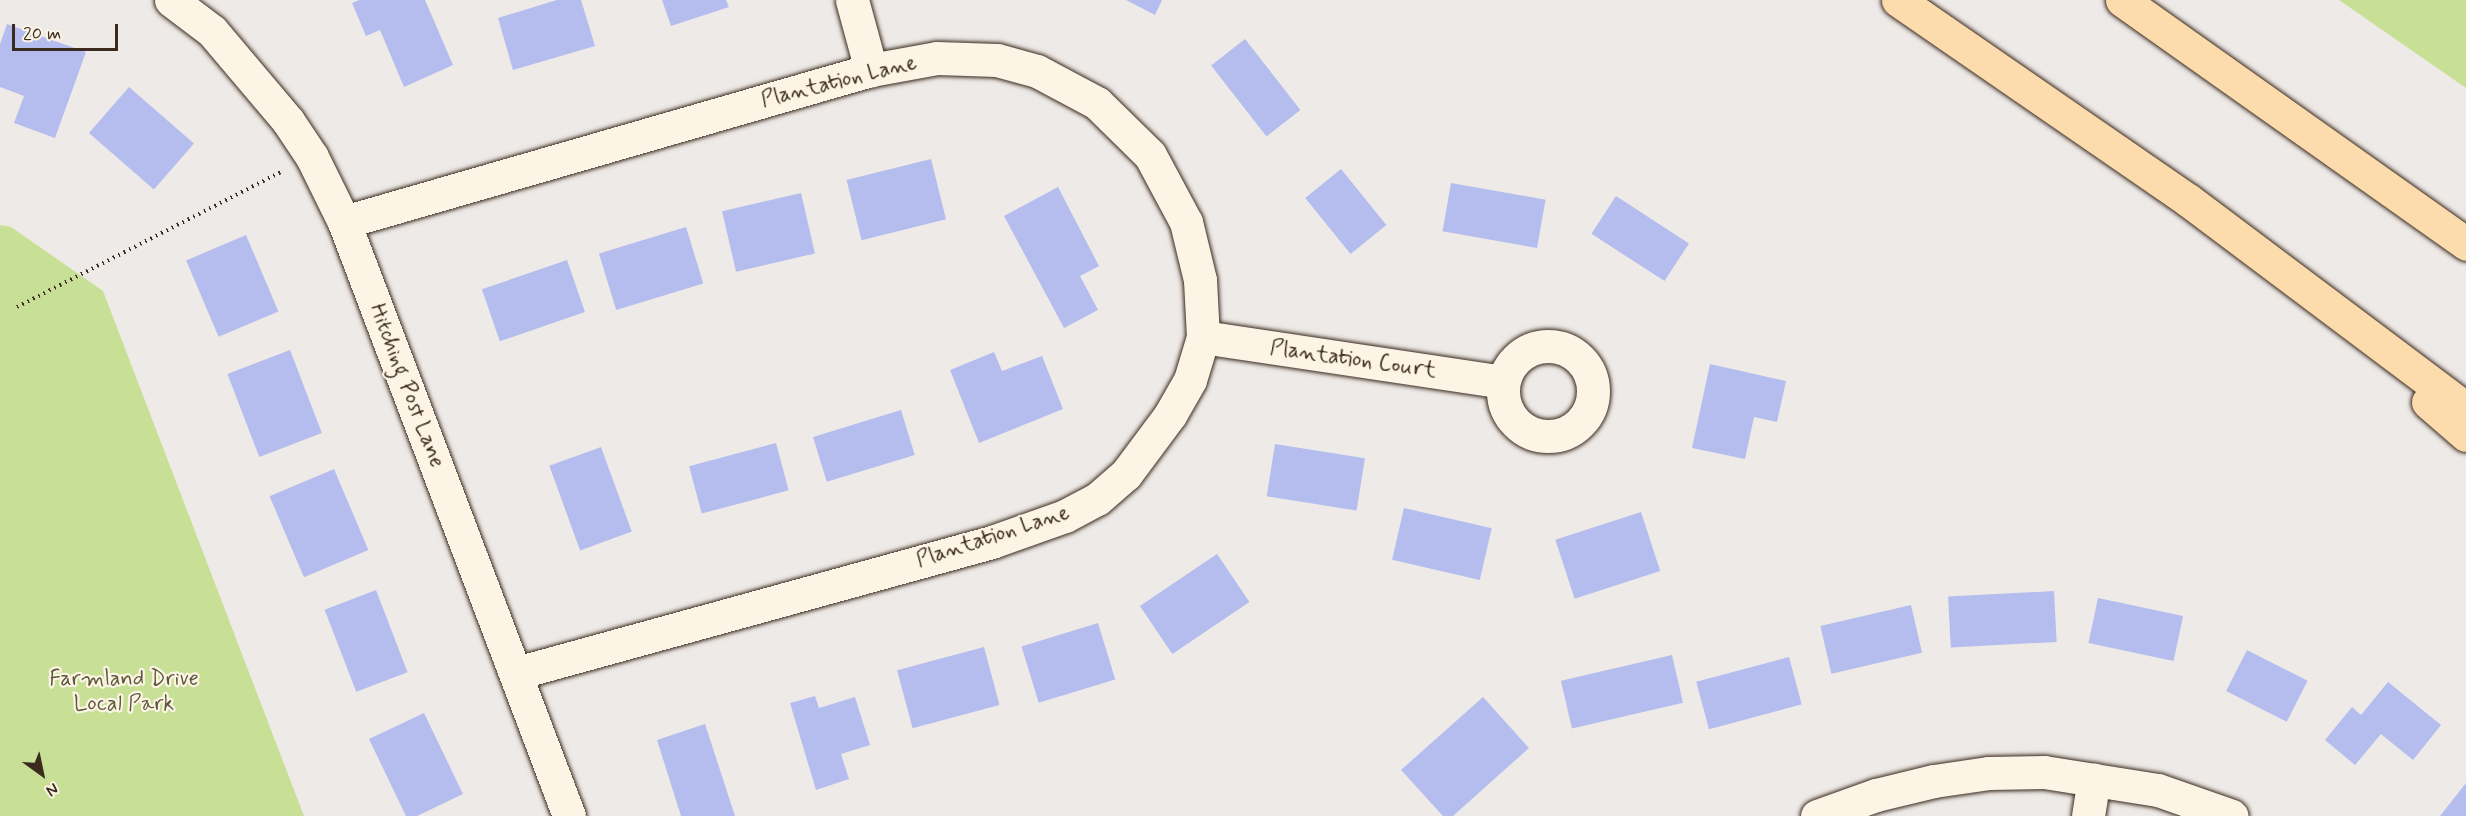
<!DOCTYPE html>
<html>
<head>
<meta charset="utf-8">
<style>
  body { margin:0 }
  #map { position:relative; width:2466px; height:816px; overflow:hidden; background:#eeeae7; font-family:Mynerve,sans-serif }
  div>[style] { position:absolute }
  .green>* { inset:0; background:#c8e096 }
  .building>* { inset:0; background:#b4bdee; transform-origin:0 0 }
  .path>* { height:4px; margin-top:-2px; transform-origin:0; background:repeating-linear-gradient(90deg,#3b2a1e 0 1.5px,transparent 0 6px) }
  .roads { filter:drop-shadow(0 0 2px #3b2a1e) drop-shadow(0 0 2px #3b2a1e) }
  .street>* { height:33px; margin:-16.5px; padding:0 16.5px; transform-origin:16.5px; border-radius:16.5px; background:#fcf5e5 }
  .street>.ring { margin:-16.5px; padding:0; box-sizing:content-box; background:none; border:33px solid #fcf5e5; border-radius:50% }
  .highway>* { height:33px; margin:-16.5px; padding:0 16.5px; transform-origin:16.5px; border-radius:16.5px; background:#fcdcac }
  span { translate:-50% -50%; white-space:nowrap; text-align:center; line-height:1.15; -webkit-text-stroke:4.5px #fcf5e5; paint-order:stroke }
  .street-label { font-size:22px; color:#3b2a1e }
  .park-label { font-size:22px; color:#5e583c }
  .north { position:absolute; left:12px; top:744px; width:60px; height:60px; -webkit-text-stroke:4px #fcf5e5; paint-order:stroke; rotate:147deg; font-size:16px; font-weight:700; line-height:24px; text-align:center; color:#3b2a1e }
  .north::after { content:''; display:block; margin:auto; width:21px; height:27px; background:#3b2a1e; clip-path:polygon(50% 0,100% 100%,50% 72%,0 100%) }
  .scale { position:absolute; left:12px; top:24px; width:106px; height:27px; box-sizing:border-box; border:3px solid #3b2a1e; border-top:0; padding-left:8px; font-size:18px; line-height:21px; white-space:nowrap; color:#3b2a1e; -webkit-text-stroke:4px #fcf5e5; paint-order:stroke }
</style>
</head>
<body>
<div id="map">
  <div class="green">
    <div style="clip-path:polygon(2339px 0,2466px 0,2466px 88px)"></div>
    <div style="clip-path:polygon(0 225px,11px 227px,103px 291px,304px 816px,0 816px)"></div>
  </div>
  <div class="building">
    <div style="clip-path:polygon(359px 0,425px 0,453px 65px,404px 87px,380px 30px,366px 36px,352px 3px)"></div>
    <div style="clip-path:polygon(557px 0,581px 0,595px 46px,513px 70px,498px 18px)"></div>
    <div style="clip-path:polygon(662px 0,726px 0,729px 7px,671px 26px)"></div>
    <div style="clip-path:polygon(1126px 0,1162px 0,1155px 15px)"></div>
    <div style="clip-path:polygon(7px 24px,86px 52px,55px 138px,14px 123px,24px 96px,0 87px,0 44px)"></div>
    <div style="left:1245px;top:39px;width:90px;height:43px;rotate:52deg"></div>
    <div style="left:129px;top:87px;width:86px;height:61px;rotate:41deg"></div>
    <div style="left:931px;top:159px;width:62px;height:87px;rotate:76deg"></div>
    <div style="left:1341px;top:169px;width:72px;height:46px;rotate:51deg"></div>
    <div style="left:1451px;top:183px;width:96px;height:49px;rotate:10deg"></div>
    <div style="clip-path:polygon(1058px 187px,1099px 266px,1080px 276px,1098px 310px,1064px 328px,1004px 216px)"></div>
    <div style="left:801px;top:193px;width:62px;height:81px;rotate:77deg"></div>
    <div style="left:1616px;top:196px;width:87px;height:45px;rotate:33deg"></div>
    <div style="left:686px;top:227px;width:59px;height:91px;rotate:73deg"></div>
    <div style="left:246px;top:235px;width:83px;height:65px;rotate:67deg"></div>
    <div style="left:567px;top:260px;width:55px;height:90px;rotate:71deg"></div>
    <div style="left:290px;top:350px;width:89px;height:67px;rotate:69deg"></div>
    <div style="clip-path:polygon(994px 352px,1002px 371px,1042px 356px,1063px 409px,979px 443px,950px 370px)"></div>
    <div style="clip-path:polygon(1710px 364px,1786px 381px,1777px 422px,1754px 417px,1745px 459px,1692px 448px)"></div>
    <div style="left:901px;top:410px;width:47px;height:92px;rotate:73deg"></div>
    <div style="left:776px;top:443px;width:49px;height:90px;rotate:75deg"></div>
    <div style="left:1275px;top:444px;width:91px;height:53px;rotate:9deg"></div>
    <div style="left:601px;top:447px;width:90px;height:55px;rotate:70deg"></div>
    <div style="left:334px;top:469px;width:88px;height:70px;rotate:67deg"></div>
    <div style="left:1404px;top:508px;width:90px;height:53px;rotate:13deg"></div>
    <div style="left:1641px;top:512px;width:62px;height:90px;rotate:72deg"></div>
    <div style="left:1217px;top:554px;width:58px;height:93px;rotate:56deg"></div>
    <div style="left:376px;top:590px;width:88px;height:55px;rotate:69deg"></div>
    <div style="left:2054px;top:591px;width:51px;height:106px;rotate:87deg"></div>
    <div style="left:2098px;top:598px;width:87px;height:46px;rotate:12deg"></div>
    <div style="left:1911px;top:605px;width:49px;height:93px;rotate:77deg"></div>
    <div style="left:1098px;top:623px;width:59px;height:80px;rotate:73deg"></div>
    <div style="left:984px;top:647px;width:60px;height:90px;rotate:75deg"></div>
    <div style="left:2247px;top:650px;width:68px;height:46px;rotate:27deg"></div>
    <div style="left:1672px;top:655px;width:49px;height:114px;rotate:77deg"></div>
    <div style="left:1789px;top:657px;width:49px;height:96px;rotate:75deg"></div>
    <div style="clip-path:polygon(2388px 682px,2441px 725px,2413px 760px,2381px 734px,2355px 765px,2325px 740px,2352px 707px,2361px 715px)"></div>
    <div style="clip-path:polygon(815px 696px,819px 708px,855px 697px,870px 745px,841px 754px,849px 779px,816px 790px,790px 703px)"></div>
    <div style="clip-path:polygon(1483px 697px,1529px 748px,1453px 816px,1443px 816px,1401px 770px)"></div>
    <div style="clip-path:polygon(424px 713px,463px 794px,417px 816px,406px 816px,369px 739px)"></div>
    <div style="clip-path:polygon(705px 724px,735px 816px,681px 816px,657px 740px)"></div>
    <div style="clip-path:polygon(2466px 783px,2466px 816px,2440px 816px)"></div>
  </div>
  <div class="path">
    <div style="left:17px;top:307px;width:297px;rotate:-27.1deg"></div>
  </div>
  <div class="roads">
    <div class="street">
      <div style="left:171px;top:0;width:51px;rotate:37.1deg"></div>
      <div style="left:212px;top:31px;width:118px;rotate:49.8deg"></div>
      <div style="left:288px;top:121px;width:43px;rotate:56.3deg"></div>
      <div style="left:312px;top:157px;width:72px;rotate:63.8deg"></div>
      <div style="left:344px;top:222px;width:635px;rotate:69.25deg"></div>
      <div style="left:852px;top:0;width:73px;rotate:74.8deg"></div>
      <div style="left:344px;top:222px;width:548px;rotate:-16.09deg"></div>
      <div style="left:871px;top:70px;width:67px;rotate:-10.3deg"></div>
      <div style="left:937px;top:58px;width:60px;rotate:1.9deg"></div>
      <div style="left:997px;top:60px;width:41px;rotate:15.4deg"></div>
      <div style="left:1037px;top:71px;width:68px;rotate:28.1deg"></div>
      <div style="left:1097px;top:103px;width:74px;rotate:44.5deg"></div>
      <div style="left:1150px;top:155px;width:76px;rotate:61.8deg"></div>
      <div style="left:1186px;top:222px;width:60px;rotate:76.4deg"></div>
      <div style="left:1200px;top:280px;width:57px;rotate:87deg"></div>
      <div style="left:1203px;top:337px;width:45px;rotate:106.8deg"></div>
      <div style="left:1190px;top:380px;width:40px;rotate:119.7deg"></div>
      <div style="left:1170px;top:415px;width:74px;rotate:126.7deg"></div>
      <div style="left:1126px;top:474px;width:38px;rotate:139deg"></div>
      <div style="left:1097px;top:499px;width:36px;rotate:152deg"></div>
      <div style="left:1065px;top:516px;width:77px;rotate:160.4deg"></div>
      <div style="left:992px;top:542px;width:494px;rotate:164.6deg"></div>
      <div style="left:1203px;top:337px;width:303px;rotate:8.5deg"></div>
      <div class="ring" style="left:1503px;top:346px;width:57px;height:57px"></div>
      <div style="left:1817px;top:816px;width:63px;rotate:-19.6deg"></div>
      <div style="left:1876px;top:795px;width:60px;rotate:-13.6deg"></div>
      <div style="left:1934px;top:781px;width:56px;rotate:-8.3deg"></div>
      <div style="left:1989px;top:773px;width:55px;rotate:-1deg"></div>
      <div style="left:2044px;top:772px;width:115px;rotate:9deg"></div>
      <div style="left:2158px;top:790px;width:78px;rotate:19.4deg"></div>
      <div style="left:2088px;top:816px;width:37px;rotate:-81deg"></div>
    </div>
    <div class="highway">
      <div style="left:1898px;top:0;width:352px;rotate:34.6deg"></div>
      <div style="left:2188px;top:200px;width:348px;rotate:36.9deg"></div>
      <div style="left:2122px;top:0;width:422px;rotate:35.3deg"></div>
      <div style="left:2428px;top:402px;width:50px;rotate:41deg"></div>
    </div>
  </div>
  <div class="street-label">
    <span style="left:839px;top:82px;rotate:-14deg">Plantation Lane</span>
    <span style="left:1353px;top:360px;rotate:8deg">Plantation Court</span>
    <span style="left:406px;top:386px;rotate:69deg">Hitching Post Lane</span>
    <span style="left:993px;top:537px;rotate:-18deg">Plantation Lane</span>
  </div>
  <div class="park-label">
    <span style="left:124px;top:692px">Farmland Drive<br>Local Park</span>
  </div>
  <div class="north">N</div>
  <div class="scale">20 m</div>
</div>
</body>
</html>
